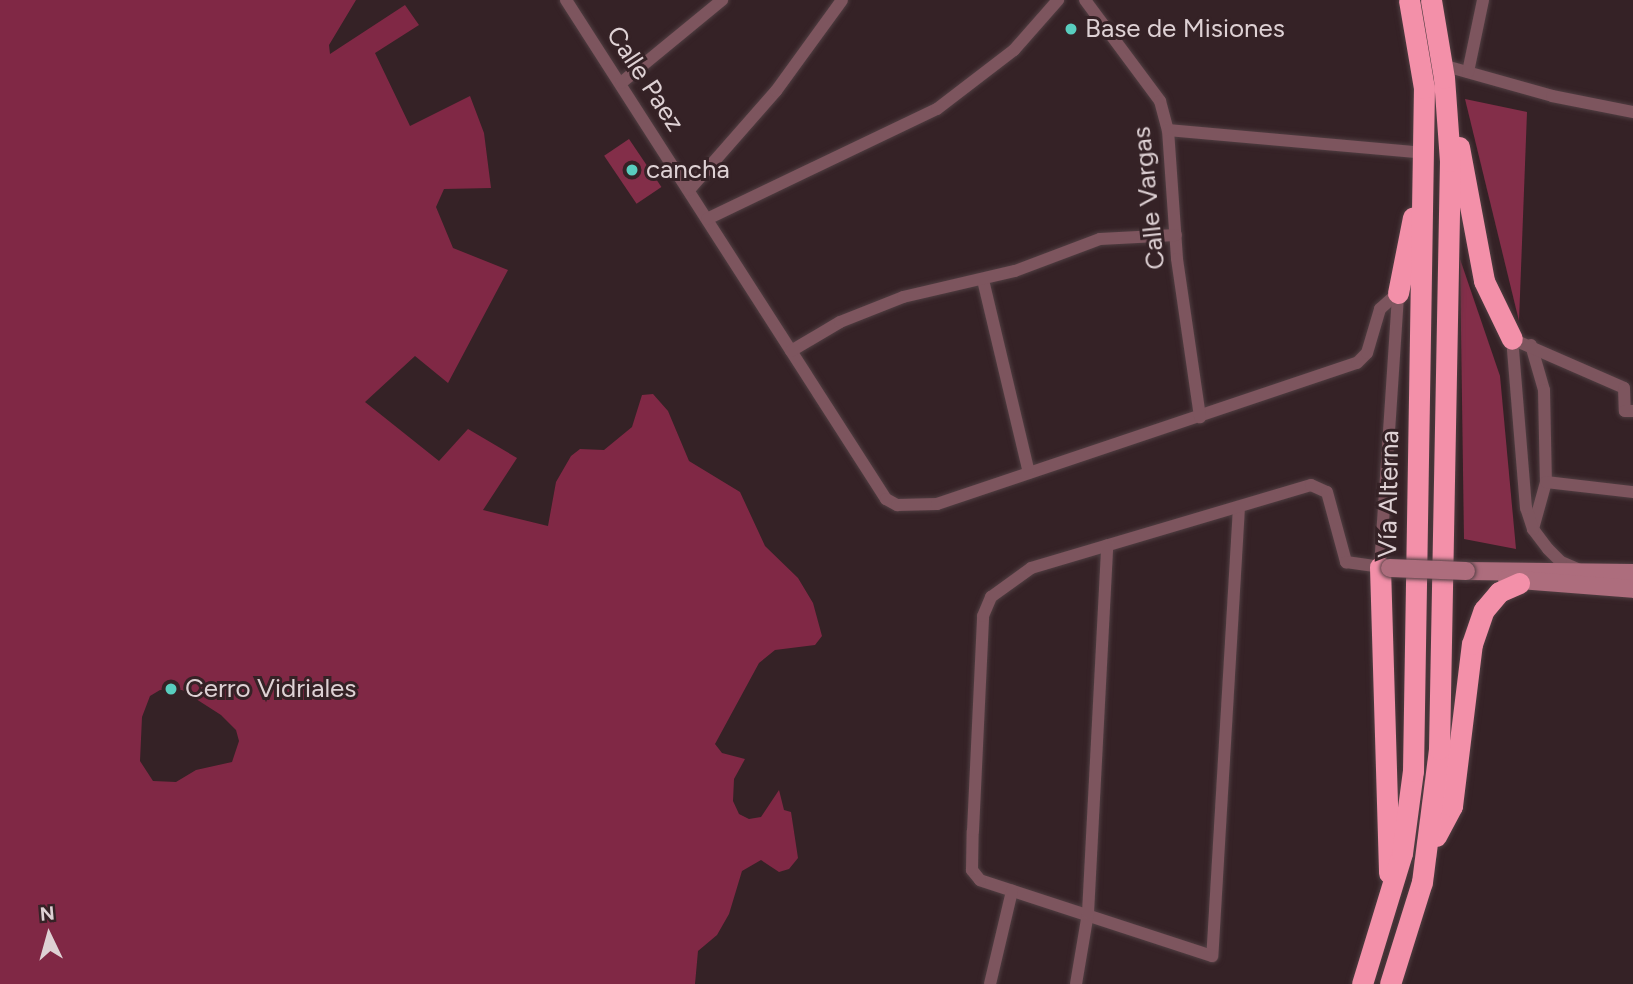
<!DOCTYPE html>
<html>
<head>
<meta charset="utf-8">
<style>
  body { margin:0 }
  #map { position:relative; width:1633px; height:984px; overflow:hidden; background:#352226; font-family:Figtree,sans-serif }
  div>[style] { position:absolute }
  .green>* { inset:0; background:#832e49; transform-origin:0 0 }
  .forest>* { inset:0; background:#802845 }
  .roads { filter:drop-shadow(0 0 2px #503e42) drop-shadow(0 0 2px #503e42) }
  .street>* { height:12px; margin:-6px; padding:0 6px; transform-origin:6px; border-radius:6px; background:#7d555e }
  .secondary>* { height:18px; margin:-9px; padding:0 9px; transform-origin:9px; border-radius:9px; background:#ad6d7d }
  .highway>* { height:21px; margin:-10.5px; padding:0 10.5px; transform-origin:10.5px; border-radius:10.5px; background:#f390a9 }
  .bridges { filter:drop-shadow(0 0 2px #503e42) drop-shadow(0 0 2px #503e42) }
  .secondary-bridge>* { height:18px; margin:-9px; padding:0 9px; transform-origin:9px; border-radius:9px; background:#ad6d7d }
  .dots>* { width:19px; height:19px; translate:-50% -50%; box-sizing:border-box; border:4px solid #352226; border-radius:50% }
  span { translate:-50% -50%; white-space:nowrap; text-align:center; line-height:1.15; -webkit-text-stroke:6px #352226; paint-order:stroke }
  .poi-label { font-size:26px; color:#ded1d4 }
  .left { translate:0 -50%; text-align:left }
  .street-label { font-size:26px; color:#ded1d4 }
  .north { position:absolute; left:14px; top:900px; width:70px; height:70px; -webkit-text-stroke:5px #352226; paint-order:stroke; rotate:355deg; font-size:19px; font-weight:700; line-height:28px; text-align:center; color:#ded1d4 }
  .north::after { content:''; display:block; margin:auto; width:24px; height:32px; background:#ded1d4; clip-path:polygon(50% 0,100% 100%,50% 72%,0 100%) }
</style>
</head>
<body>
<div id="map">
  <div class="green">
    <div style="clip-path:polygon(1465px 99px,1527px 112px,1519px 321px)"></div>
    <div style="left:629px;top:139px;width:58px;height:30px;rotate:56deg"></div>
    <div style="clip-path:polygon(1460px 259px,1500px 376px,1516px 549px,1464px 539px)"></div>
  </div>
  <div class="forest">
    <div style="clip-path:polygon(evenodd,0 0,356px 0,329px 45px,330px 54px,405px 5px,419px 25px,375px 53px,410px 126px,470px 96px,484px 133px,491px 188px,444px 189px,436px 207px,453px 248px,508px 270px,448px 383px,415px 356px,365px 402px,439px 461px,468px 429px,517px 458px,483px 510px,548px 526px,556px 482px,571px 456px,580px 449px,604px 450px,632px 427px,642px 395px,653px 394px,668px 411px,689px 461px,740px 492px,765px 546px,798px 578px,813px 603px,822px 636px,815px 645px,775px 650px,759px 663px,715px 744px,722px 753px,745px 759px,734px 779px,733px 801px,739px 814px,749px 819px,761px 817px,779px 790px,784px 810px,791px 812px,798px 858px,789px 869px,779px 872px,761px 860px,742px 871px,729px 914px,717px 935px,698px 951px,695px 984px,0 984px,0 0,160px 690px,182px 690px,221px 715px,236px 730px,239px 741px,232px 762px,196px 770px,176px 782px,153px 781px,140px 761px,142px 717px,150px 696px,160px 690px)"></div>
  </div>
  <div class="roads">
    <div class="street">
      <div style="left:566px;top:0;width:593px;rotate:57.33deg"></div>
      <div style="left:886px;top:499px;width:13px;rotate:29deg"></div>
      <div style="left:897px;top:505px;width:40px;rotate:-1.4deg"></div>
      <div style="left:937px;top:504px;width:443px;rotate:-18.6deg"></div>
      <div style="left:1357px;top:363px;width:14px;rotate:-45deg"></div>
      <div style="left:1367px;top:353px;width:46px;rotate:-73.5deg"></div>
      <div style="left:1380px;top:309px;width:24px;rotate:-42deg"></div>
      <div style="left:1085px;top:0;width:126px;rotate:53.4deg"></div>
      <div style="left:1160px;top:101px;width:30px;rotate:75deg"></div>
      <div style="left:1168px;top:130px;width:129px;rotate:86deg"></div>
      <div style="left:1177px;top:259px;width:160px;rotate:81.7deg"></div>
      <div style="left:1442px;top:65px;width:114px;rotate:15.7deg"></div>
      <div style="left:1552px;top:96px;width:83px;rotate:11.2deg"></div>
      <div style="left:1468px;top:72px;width:74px;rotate:-78.2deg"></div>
      <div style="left:621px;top:83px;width:131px;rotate:-39.4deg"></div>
      <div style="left:1168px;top:130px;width:257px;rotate:5.1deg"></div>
      <div style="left:689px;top:190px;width:132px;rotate:-48.7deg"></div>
      <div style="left:776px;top:91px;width:112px;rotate:-54deg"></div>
      <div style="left:707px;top:219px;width:255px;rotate:-25.6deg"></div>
      <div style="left:937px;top:109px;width:97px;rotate:-37.5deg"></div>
      <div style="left:1014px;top:50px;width:67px;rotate:-48.7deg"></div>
      <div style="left:983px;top:280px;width:198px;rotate:76.6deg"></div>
      <div style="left:1531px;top:345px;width:47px;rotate:73.9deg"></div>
      <div style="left:1544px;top:390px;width:92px;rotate:88.8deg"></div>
      <div style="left:1546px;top:482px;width:49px;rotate:105.5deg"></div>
      <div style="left:791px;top:351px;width:57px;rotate:-30.6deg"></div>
      <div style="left:840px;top:322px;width:68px;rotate:-21.6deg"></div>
      <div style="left:903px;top:297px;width:115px;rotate:-13.1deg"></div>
      <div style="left:1015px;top:271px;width:91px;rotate:-20.6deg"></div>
      <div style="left:1100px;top:239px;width:76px;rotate:-3deg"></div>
      <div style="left:1546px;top:482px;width:88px;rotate:6.6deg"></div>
      <div style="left:1239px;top:507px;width:450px;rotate:93.4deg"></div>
      <div style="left:1212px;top:956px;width:244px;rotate:-161.9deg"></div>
      <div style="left:980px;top:880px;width:13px;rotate:-129deg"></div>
      <div style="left:972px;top:870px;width:39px;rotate:-89deg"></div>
      <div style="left:973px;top:831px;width:215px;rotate:-87.3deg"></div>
      <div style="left:983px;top:616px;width:21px;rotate:-67deg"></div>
      <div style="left:991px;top:597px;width:49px;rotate:-35.9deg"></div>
      <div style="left:1031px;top:568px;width:292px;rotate:-16.5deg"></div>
      <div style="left:1311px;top:485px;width:17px;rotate:24deg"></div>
      <div style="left:1327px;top:492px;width:73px;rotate:74.8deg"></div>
      <div style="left:1346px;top:562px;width:34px;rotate:8deg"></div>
      <div style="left:1380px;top:567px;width:275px;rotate:-86.2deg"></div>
      <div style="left:1580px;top:570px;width:21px;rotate:-157deg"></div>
      <div style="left:1561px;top:562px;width:18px;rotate:-135deg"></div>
      <div style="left:1548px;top:549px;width:25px;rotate:-127deg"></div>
      <div style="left:1533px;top:529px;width:22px;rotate:-108deg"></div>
      <div style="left:1526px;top:508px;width:170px;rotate:-94.7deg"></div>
      <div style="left:1512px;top:339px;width:122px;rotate:23.6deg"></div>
      <div style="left:1624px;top:388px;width:23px;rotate:88deg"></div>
      <div style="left:1625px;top:411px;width:8px"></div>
      <div style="left:990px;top:984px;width:96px;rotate:-76.7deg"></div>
      <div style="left:1076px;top:984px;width:72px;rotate:-80.4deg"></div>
      <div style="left:1088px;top:913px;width:368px;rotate:-87deg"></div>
    </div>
    <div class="secondary">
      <div style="left:1466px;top:571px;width:167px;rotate:0.7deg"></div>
      <div style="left:1507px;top:579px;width:126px;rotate:4.5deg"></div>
    </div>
    <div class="highway">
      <div style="left:1459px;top:147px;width:136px;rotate:79.4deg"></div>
      <div style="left:1484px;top:281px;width:64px;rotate:64.2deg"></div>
      <div style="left:1398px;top:293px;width:77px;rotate:-78.8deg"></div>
      <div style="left:1380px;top:567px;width:306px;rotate:88.3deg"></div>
      <div style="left:1436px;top:836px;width:34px;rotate:-62deg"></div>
      <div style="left:1452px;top:806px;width:163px;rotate:-83deg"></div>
      <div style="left:1472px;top:644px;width:36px;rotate:-71deg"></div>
      <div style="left:1484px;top:610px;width:23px;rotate:-50deg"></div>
      <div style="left:1499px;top:592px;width:22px;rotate:-24deg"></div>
      <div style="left:1362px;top:984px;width:137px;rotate:-73deg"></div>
      <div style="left:1402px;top:853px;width:83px;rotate:-82.4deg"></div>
      <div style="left:1413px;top:771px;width:683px;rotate:-89.08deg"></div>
      <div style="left:1424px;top:88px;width:89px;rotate:-99.7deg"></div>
      <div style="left:1390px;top:984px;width:107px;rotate:-72.6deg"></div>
      <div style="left:1422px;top:882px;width:134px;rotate:-82.7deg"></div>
      <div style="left:1439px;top:749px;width:588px;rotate:-88.93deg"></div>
      <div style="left:1450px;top:161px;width:83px;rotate:-94.1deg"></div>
      <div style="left:1444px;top:78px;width:79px;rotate:-99.5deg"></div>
    </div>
  </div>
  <div class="bridges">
    <div class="secondary-bridge">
      <div style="left:1390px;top:568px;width:76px;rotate:2.3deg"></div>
    </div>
  </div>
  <div class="dots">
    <div style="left:1071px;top:29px;background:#59cebf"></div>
    <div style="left:632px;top:170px;background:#59cebf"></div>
    <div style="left:171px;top:689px;background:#59cebf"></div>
  </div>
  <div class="poi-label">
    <span class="left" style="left:1085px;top:29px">Base de Misiones</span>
    <span class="left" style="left:646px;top:170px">cancha</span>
    <span class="left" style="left:185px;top:689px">Cerro Vidriales</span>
  </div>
  <div class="street-label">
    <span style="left:645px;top:79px;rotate:57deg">Calle Paez</span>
    <span style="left:1149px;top:198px;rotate:-96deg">Calle Vargas</span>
    <span style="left:1389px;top:494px;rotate:-89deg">Vía Alterna</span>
  </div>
  <div class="north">N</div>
</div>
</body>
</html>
